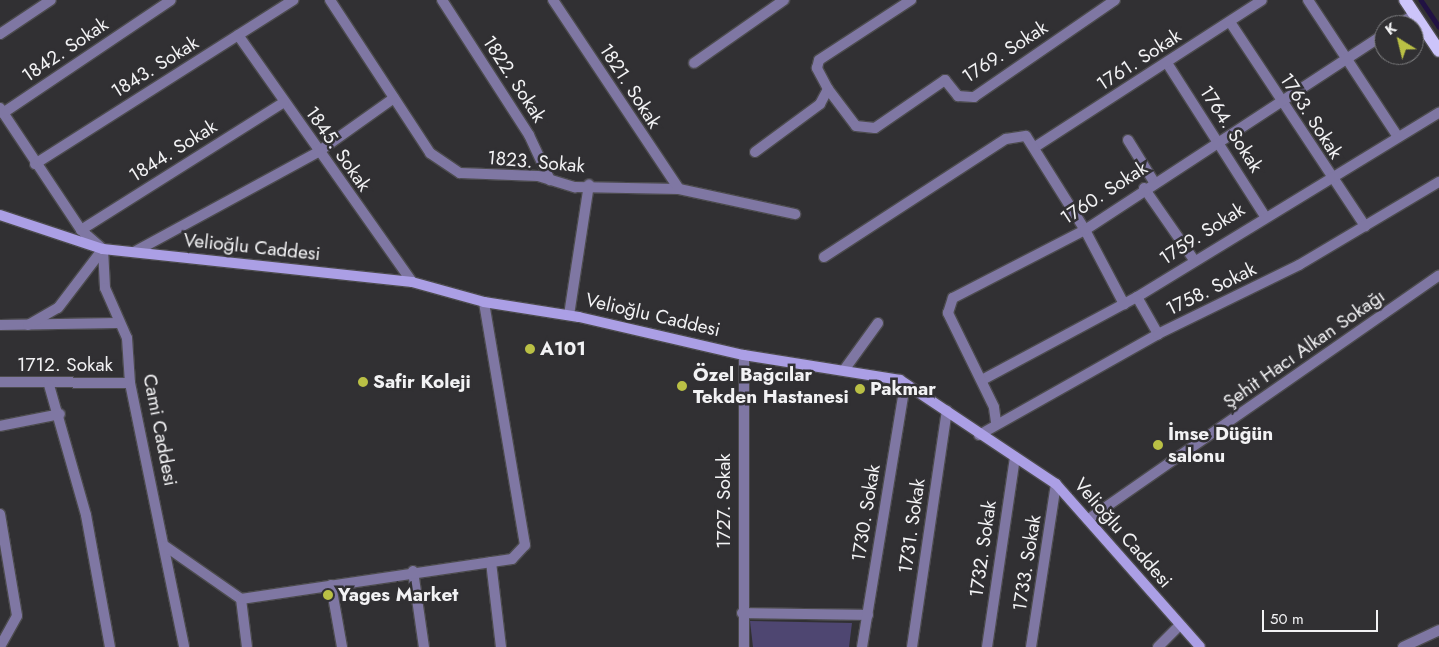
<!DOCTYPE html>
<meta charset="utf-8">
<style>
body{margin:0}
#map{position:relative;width:1439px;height:647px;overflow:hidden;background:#313033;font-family:Jost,sans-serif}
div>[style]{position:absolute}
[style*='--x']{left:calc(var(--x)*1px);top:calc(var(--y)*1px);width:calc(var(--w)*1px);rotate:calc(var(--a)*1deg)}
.green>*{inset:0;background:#4e4671}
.stream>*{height:4.5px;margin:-2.25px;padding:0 2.25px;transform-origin:2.25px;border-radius:2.25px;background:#211243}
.roads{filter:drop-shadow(1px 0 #4c4b4e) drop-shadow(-1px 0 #4c4b4e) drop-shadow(0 1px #4c4b4e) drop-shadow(0 -1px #4c4b4e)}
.street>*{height:10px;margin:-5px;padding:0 5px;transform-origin:5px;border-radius:5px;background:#7f77a3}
.secondary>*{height:10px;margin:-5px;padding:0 5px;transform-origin:5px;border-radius:5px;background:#ab9fe5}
.primary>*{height:12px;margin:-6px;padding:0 6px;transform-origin:6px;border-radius:6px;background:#ccc4fa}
.dots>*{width:14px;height:14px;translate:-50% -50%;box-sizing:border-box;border:2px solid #313033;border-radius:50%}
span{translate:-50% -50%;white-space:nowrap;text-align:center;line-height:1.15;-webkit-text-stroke:5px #313033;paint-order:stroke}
.street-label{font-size:19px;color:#f2f2f4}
.poi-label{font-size:19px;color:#f2f2f4;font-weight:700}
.left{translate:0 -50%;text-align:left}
.north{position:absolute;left:1374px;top:15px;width:50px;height:50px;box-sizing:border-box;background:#313033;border:1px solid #7e7e80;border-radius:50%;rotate:324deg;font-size:14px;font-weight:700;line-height:20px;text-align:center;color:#f2f2f4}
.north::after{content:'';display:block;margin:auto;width:18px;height:22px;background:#bac045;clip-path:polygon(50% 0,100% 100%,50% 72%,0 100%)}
.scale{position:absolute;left:1262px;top:610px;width:116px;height:22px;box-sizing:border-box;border:2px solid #f2f2f4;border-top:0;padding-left:6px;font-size:15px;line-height:18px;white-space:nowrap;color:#f2f2f4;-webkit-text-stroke:4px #313033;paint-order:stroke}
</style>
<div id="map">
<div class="green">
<div style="clip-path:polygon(750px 621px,852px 623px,849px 647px,753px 647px)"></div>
</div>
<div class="stream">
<div style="--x:1421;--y:0;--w:32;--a:56"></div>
</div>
<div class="roads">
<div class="street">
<div style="--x:330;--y:0;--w:183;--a:56.8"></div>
<div style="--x:430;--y:153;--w:36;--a:34"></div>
<div style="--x:460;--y:173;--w:78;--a:2.2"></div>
<div style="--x:538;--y:176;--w:39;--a:17"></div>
<div style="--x:575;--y:187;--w:104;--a:1.1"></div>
<div style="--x:679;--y:189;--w:119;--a:12.2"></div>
<div style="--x:442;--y:0;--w:161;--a:57.2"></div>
<div style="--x:529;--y:135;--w:50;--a:65"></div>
<div style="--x:553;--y:0;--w:227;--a:56.3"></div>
<div style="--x:1308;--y:0;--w:164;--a:56.7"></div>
<div style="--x:1230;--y:22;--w:245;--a:56.5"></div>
<div style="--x:1397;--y:25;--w:21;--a:-31"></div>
<div style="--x:0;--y:34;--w:61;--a:-33.7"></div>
<div style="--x:238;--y:35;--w:302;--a:54.8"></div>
<div style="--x:694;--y:63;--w:110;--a:-35"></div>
<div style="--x:1167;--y:63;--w:182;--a:57.4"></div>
<div style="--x:828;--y:89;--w:46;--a:52.9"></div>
<div style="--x:856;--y:126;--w:19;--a:6"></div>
<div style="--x:875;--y:128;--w:85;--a:-34.4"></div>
<div style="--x:945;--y:80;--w:21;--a:51"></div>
<div style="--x:958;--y:96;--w:16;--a:4"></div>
<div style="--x:974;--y:97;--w:171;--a:-34.5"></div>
<div style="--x:0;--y:108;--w:146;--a:56.4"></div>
<div style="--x:81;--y:230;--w:29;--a:41"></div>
<div style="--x:103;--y:249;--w:39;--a:87"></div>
<div style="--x:105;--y:288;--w:55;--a:66.3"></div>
<div style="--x:127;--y:338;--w:45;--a:86.2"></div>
<div style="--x:130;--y:383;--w:269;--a:78.4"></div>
<div style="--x:3;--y:113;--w:202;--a:-33.9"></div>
<div style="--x:1128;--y:140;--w:49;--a:58.2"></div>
<div style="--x:1035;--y:147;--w:270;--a:-32.9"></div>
<div style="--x:755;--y:152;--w:81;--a:-36.4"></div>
<div style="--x:820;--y:104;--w:17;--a:-62"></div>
<div style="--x:828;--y:89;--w:24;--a:-118"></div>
<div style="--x:817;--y:68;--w:8;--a:-76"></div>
<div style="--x:819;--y:60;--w:110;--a:-33.1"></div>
<div style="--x:35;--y:164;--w:306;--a:-32.4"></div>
<div style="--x:1144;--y:188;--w:88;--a:55.2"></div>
<div style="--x:81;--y:230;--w:240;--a:-32.2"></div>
<div style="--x:136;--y:251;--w:207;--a:-28.5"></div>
<div style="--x:318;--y:152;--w:93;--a:-35.4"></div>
<div style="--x:824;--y:257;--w:217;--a:-33"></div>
<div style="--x:1006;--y:139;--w:20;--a:-9"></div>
<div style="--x:1026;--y:136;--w:111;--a:57.9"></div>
<div style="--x:1085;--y:230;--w:84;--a:62.2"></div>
<div style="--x:1137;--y:297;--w:43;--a:60.4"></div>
<div style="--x:569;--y:315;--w:132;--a:-81.3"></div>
<div style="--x:0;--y:325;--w:117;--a:-1"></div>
<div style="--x:28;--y:325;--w:34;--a:-30"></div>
<div style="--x:58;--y:308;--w:74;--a:-52.7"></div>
<div style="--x:844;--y:370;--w:58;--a:-54.1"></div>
<div style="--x:982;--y:380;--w:176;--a:-28.2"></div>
<div style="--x:1137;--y:297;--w:354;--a:-31.4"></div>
<div style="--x:0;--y:382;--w:130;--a:0.4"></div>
<div style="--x:49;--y:385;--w:135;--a:74.1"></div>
<div style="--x:86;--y:515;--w:134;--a:79.7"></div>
<div style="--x:996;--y:422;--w:15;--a:-98"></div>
<div style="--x:994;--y:407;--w:105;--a:-116.1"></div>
<div style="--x:948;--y:313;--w:16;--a:-72"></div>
<div style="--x:953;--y:298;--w:148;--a:-27.3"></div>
<div style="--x:1085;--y:230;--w:358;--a:-33.2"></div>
<div style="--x:0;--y:426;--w:61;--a:-11.3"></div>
<div style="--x:979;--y:435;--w:206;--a:-29.4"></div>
<div style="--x:1158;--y:334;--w:157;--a:-26.1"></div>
<div style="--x:1299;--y:265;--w:163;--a:-30.7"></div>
<div style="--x:0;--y:514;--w:103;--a:80.5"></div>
<div style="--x:17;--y:616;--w:35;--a:119"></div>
<div style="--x:1090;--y:518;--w:425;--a:-34.8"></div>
<div style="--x:165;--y:546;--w:93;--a:34.9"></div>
<div style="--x:241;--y:599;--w:48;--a:82.9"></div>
<div style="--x:491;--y:562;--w:86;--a:83.3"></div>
<div style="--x:413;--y:571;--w:77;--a:81.8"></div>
<div style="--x:331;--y:585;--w:63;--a:79.9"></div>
<div style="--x:241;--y:599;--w:274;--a:-8.4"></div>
<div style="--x:512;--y:559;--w:19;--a:-47"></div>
<div style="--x:525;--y:545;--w:246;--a:-99.6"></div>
<div style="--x:742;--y:613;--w:126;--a:0.9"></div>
<div style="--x:744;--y:647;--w:292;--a:-90"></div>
<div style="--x:862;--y:647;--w:266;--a:-80.7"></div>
<div style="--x:912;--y:647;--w:239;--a:-81.6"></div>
<div style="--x:987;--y:647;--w:192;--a:-81.6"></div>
<div style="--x:1031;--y:647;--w:165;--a:-81.3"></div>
<div style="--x:1158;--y:647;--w:31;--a:-45"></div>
<div style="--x:1403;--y:647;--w:40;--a:-25"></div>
</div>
<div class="secondary">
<div style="--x:0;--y:215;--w:108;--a:18.3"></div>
<div style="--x:103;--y:249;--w:311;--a:6.1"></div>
<div style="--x:412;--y:282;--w:75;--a:15.5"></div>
<div style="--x:484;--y:302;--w:96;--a:9"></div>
<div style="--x:579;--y:317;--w:169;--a:13"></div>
<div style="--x:744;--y:355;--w:158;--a:9.1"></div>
<div style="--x:900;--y:380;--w:187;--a:33.7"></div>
<div style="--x:1056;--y:484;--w:217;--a:48.5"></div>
</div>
<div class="primary">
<div style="--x:1405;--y:0;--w:61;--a:56.3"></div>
</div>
</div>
<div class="dots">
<div style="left:530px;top:349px;background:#bac045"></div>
<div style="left:363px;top:382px;background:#bac045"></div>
<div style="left:682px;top:386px;background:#bac045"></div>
<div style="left:860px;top:389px;background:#bac045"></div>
<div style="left:1158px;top:445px;background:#bac045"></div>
<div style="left:328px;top:595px;background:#bac045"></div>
</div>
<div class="street-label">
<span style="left:65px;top:50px;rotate:-34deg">1842. Sokak</span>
<span style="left:1005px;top:52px;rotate:-33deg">1769. Sokak</span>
<span style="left:1139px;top:60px;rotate:-33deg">1761. Sokak</span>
<span style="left:155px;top:67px;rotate:-32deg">1843. Sokak</span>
<span style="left:514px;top:79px;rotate:57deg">1822. Sokak</span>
<span style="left:630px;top:86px;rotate:57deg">1821. Sokak</span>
<span style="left:1311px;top:116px;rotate:57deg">1763. Sokak</span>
<span style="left:1231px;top:129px;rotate:57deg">1764. Sokak</span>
<span style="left:338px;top:149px;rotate:55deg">1845. Sokak</span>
<span style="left:173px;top:151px;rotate:-32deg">1844. Sokak</span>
<span style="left:536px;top:162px;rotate:5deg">1823. Sokak</span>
<span style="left:1104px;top:193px;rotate:-33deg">1760. Sokak</span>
<span style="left:1202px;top:234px;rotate:-33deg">1759. Sokak</span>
<span style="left:252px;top:247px;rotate:6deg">Velioğlu Caddesi</span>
<span style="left:1211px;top:289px;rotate:-26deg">1758. Sokak</span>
<span style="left:653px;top:315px;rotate:13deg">Velioğlu Caddesi</span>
<span style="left:1304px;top:349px;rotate:-35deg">Şehit Hacı Alkan Sokağı</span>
<span style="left:65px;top:365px">1712. Sokak</span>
<span style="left:160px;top:430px;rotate:79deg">Cami Caddesi</span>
<span style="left:724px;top:501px;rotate:-90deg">1727. Sokak</span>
<span style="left:866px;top:513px;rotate:-81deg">1730. Sokak</span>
<span style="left:912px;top:526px;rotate:-82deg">1731. Sokak</span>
<span style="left:1123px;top:533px;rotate:49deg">Velioğlu Caddesi</span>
<span style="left:983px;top:549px;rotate:-82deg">1732. Sokak</span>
<span style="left:1027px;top:563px;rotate:-81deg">1733. Sokak</span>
</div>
<div class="poi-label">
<span class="left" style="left:540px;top:349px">A101</span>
<span class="left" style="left:693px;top:386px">Özel Bağcılar<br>Tekden Hastanesi</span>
<span class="left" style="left:373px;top:382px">Safir Koleji</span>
<span class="left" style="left:870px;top:389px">Pakmar</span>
<span class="left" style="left:1168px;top:445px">İmse Düğün<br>salonu</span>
<span class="left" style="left:338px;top:595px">Yages Market</span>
</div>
<div class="north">K</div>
<div class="scale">50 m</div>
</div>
